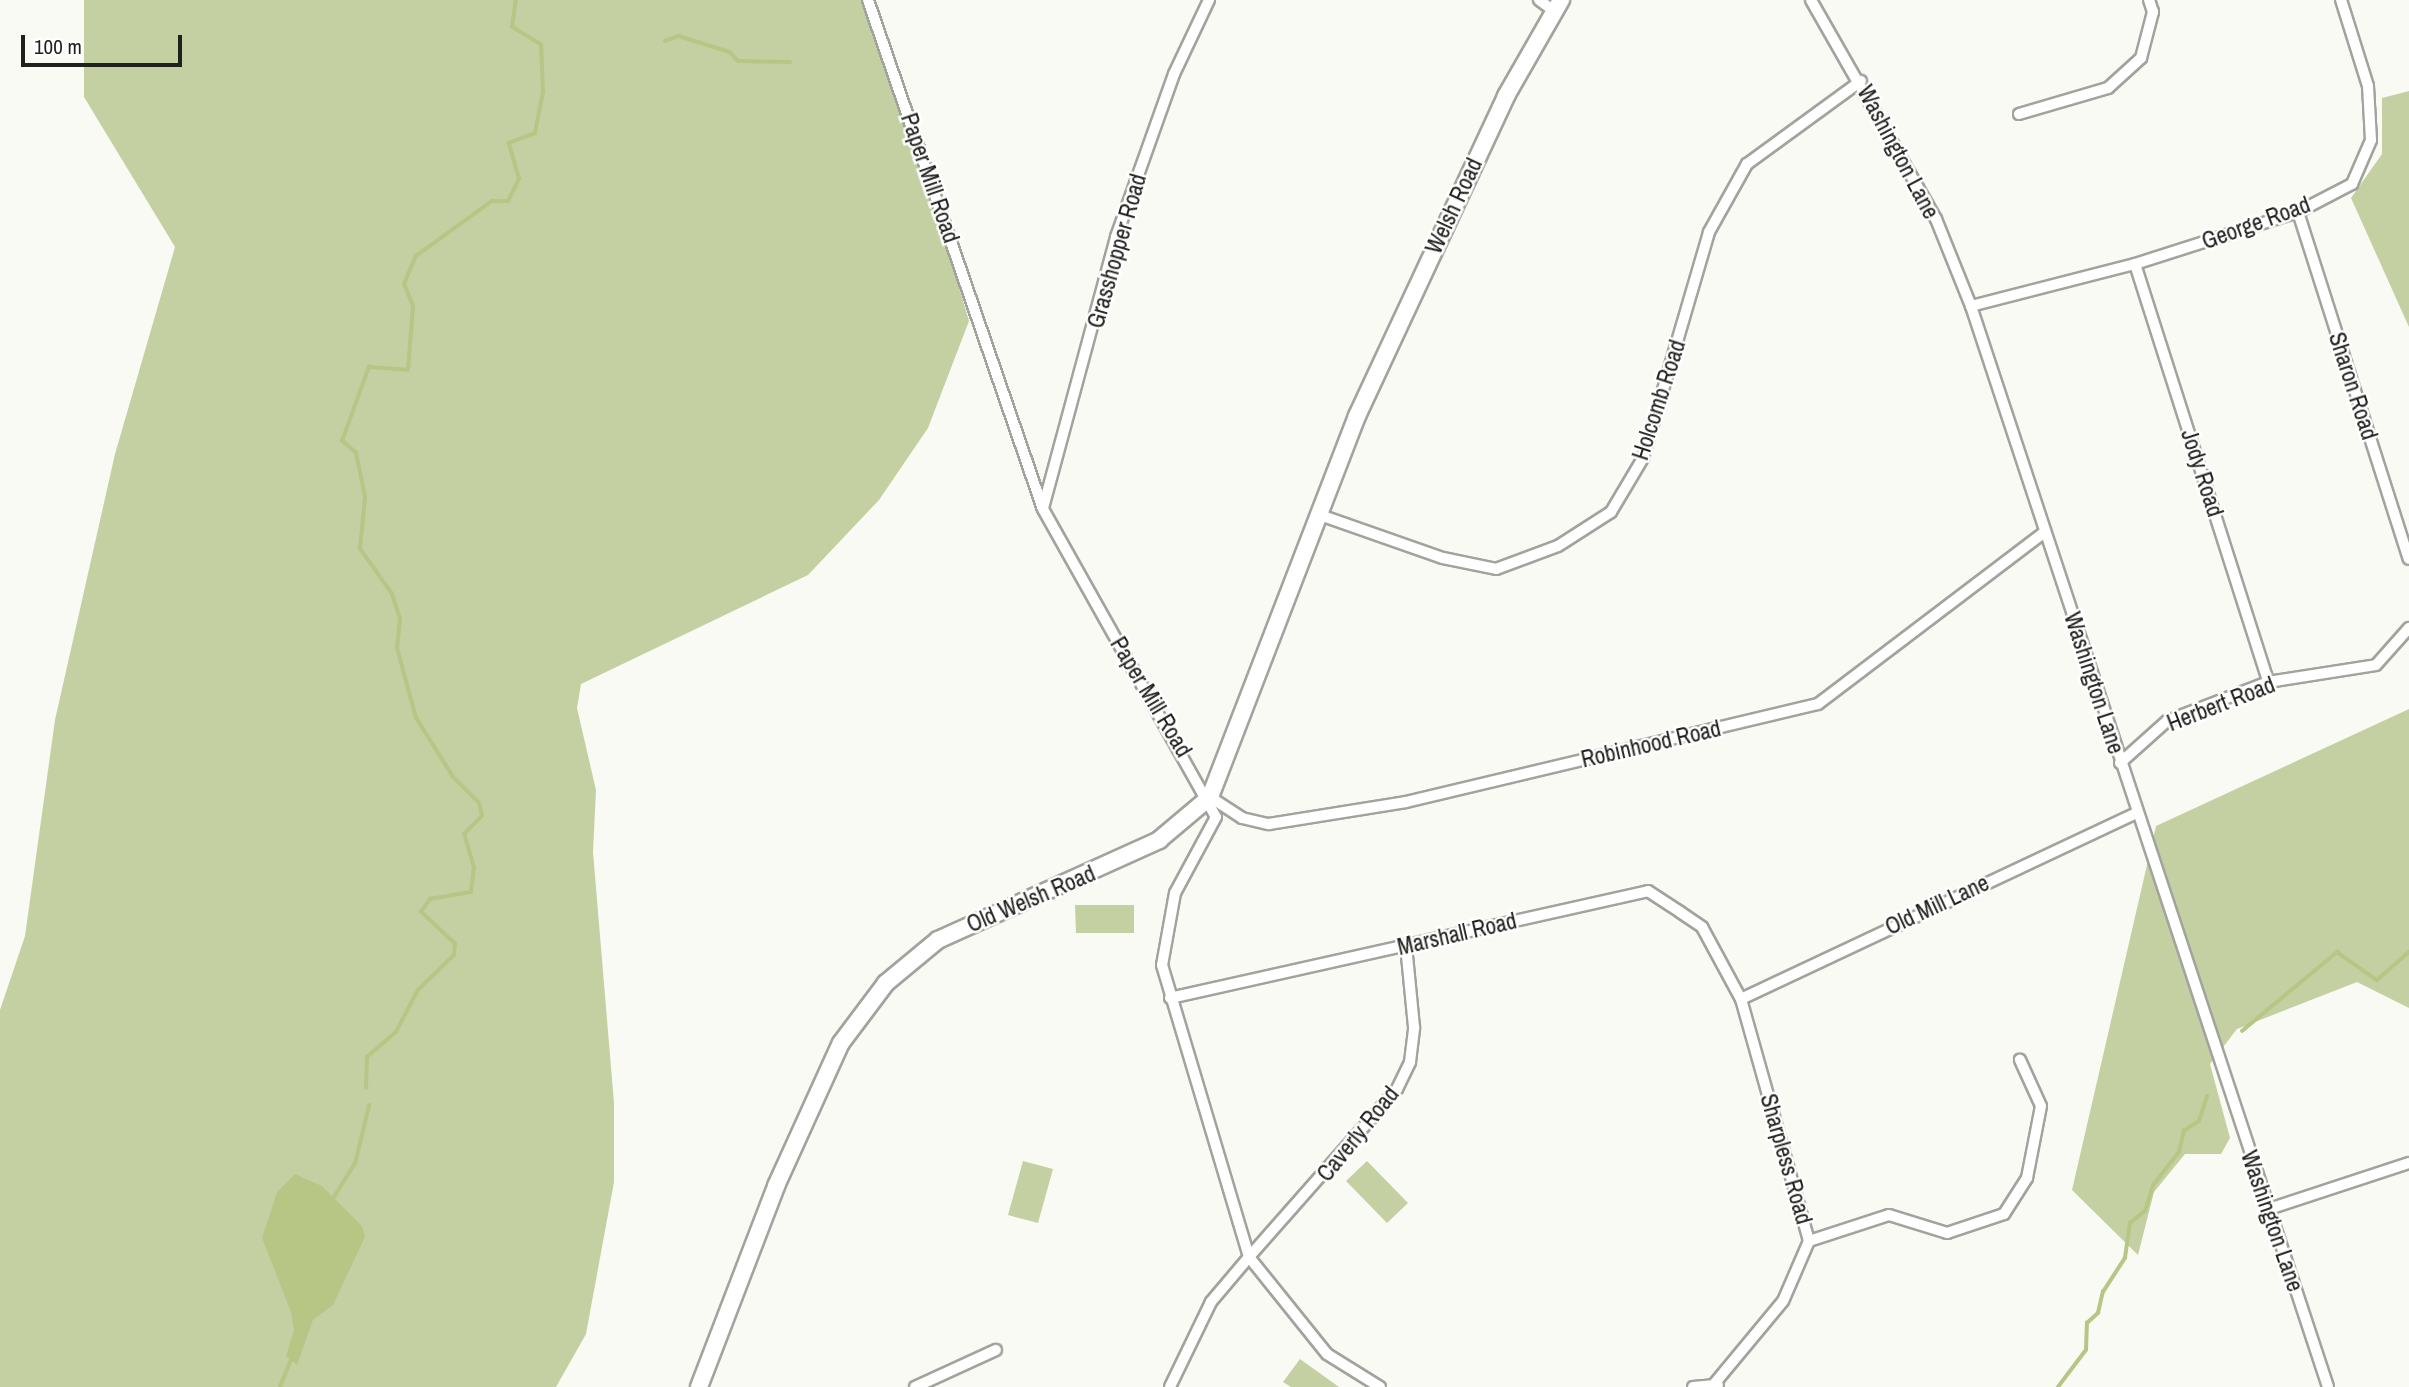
<!DOCTYPE html>
<style>
body{margin:0}
#map{position:relative;width:2409px;height:1387px;overflow:hidden;background:#f8faf3;font-family:"Archivo Narrow",sans-serif}
div>[style]{position:absolute}
[style*='--x']{left:calc(var(--x)*1px);top:calc(var(--y)*1px);width:calc(var(--w)*1px);rotate:calc(var(--a)*1deg)}
.green>*{inset:0;background:#c5d0a2}
.water>*{inset:0;background:#b7c685}
.stream>*{height:3.5px;margin:-1.75px;padding:0 1.75px;transform-origin:1.75px;border-radius:1.75px;background:#b7c685}
.roads{filter:drop-shadow(2px 0 #a2a39d) drop-shadow(-2px 0 #a2a39d) drop-shadow(0 2px #a2a39d) drop-shadow(0 -2px #a2a39d)}
.minor>*{height:10px;margin:-5px;padding:0 5px;transform-origin:5px;border-radius:5px;background:#fff}
.primary>*{height:16px;margin:-8px;padding:0 8px;transform-origin:8px;border-radius:8px;background:#fff}
span{translate:-50% -50%;white-space:nowrap;text-align:center;line-height:1.15;-webkit-text-stroke:5px #fff;paint-order:stroke}
.street-label{font-size:23px;color:#20211e}
.scale{position:absolute;left:21px;top:35px;width:161px;height:32px;box-sizing:border-box;border:4px solid #20211e;border-top:0;padding-left:9px;font-size:21px;line-height:24px;white-space:nowrap;color:#20211e;-webkit-text-stroke:5px #fff;paint-order:stroke}
</style>
<div id="map">
<div class="green">
<div style="clip-path:polygon(84px 0,864px 0,939px 219px,969px 321px,928px 428px,879px 500px,808px 575px,581px 684px,577px 708px,596px 790px,593px 852px,614px 1103px,614px 1182px,586px 1334px,556px 1387px,0 1387px,0 1010px,25px 936px,55px 720px,115px 454px,175px 247px,84px 97px)"></div>
<div style="clip-path:polygon(2409px 91px,2409px 327px,2351px 198px,2382px 154px,2382px 98px)"></div>
<div style="clip-path:polygon(2409px 709px,2409px 1008px,2357px 982px,2237px 1029px,2210px 1064px,2230px 1138px,2221px 1154px,2185px 1154px,2154px 1192px,2138px 1255px,2072px 1190px,2156px 826px)"></div>
<div style="clip-path:polygon(1075px 905px,1134px 905px,1134px 933px,1076px 933px)"></div>
<div style="clip-path:polygon(1023px 1161px,1053px 1169px,1038px 1223px,1008px 1215px)"></div>
<div style="clip-path:polygon(1367px 1161px,1408px 1203px,1387px 1223px,1346px 1181px)"></div>
<div style="clip-path:polygon(1300px 1359px,1339px 1387px,1291px 1387px,1283px 1382px)"></div>
</div>
<div class="water">
<div style="clip-path:polygon(295px 1174px,322px 1186px,362px 1226px,365px 1237px,333px 1305px,313px 1320px,297px 1365px,286px 1356px,294px 1330px,291px 1312px,262px 1238px,277px 1192px)"></div>
</div>
<div class="stream">
<div style="--x:665;--y:41;--w:15;--a:-20"></div>
<div style="--x:679;--y:36;--w:53;--a:17.4"></div>
<div style="--x:730;--y:52;--w:12;--a:48"></div>
<div style="--x:738;--y:61;--w:52;--a:1.1"></div>
<div style="--x:2242;--y:1031;--w:124;--a:-39.7"></div>
<div style="--x:2337;--y:952;--w:49;--a:35"></div>
<div style="--x:2377;--y:980;--w:43;--a:-41.2"></div>
<div style="--x:366;--y:1088;--w:31;--a:-88"></div>
<div style="--x:367;--y:1057;--w:38;--a:-41"></div>
<div style="--x:396;--y:1032;--w:47;--a:-62.4"></div>
<div style="--x:418;--y:990;--w:50;--a:-44.2"></div>
<div style="--x:454;--y:955;--w:11;--a:-85"></div>
<div style="--x:455;--y:944;--w:47;--a:-136.7"></div>
<div style="--x:421;--y:912;--w:16;--a:-55"></div>
<div style="--x:430;--y:899;--w:42;--a:-9.7"></div>
<div style="--x:471;--y:892;--w:24;--a:-83"></div>
<div style="--x:474;--y:868;--w:35;--a:-106"></div>
<div style="--x:464;--y:834;--w:25;--a:-45"></div>
<div style="--x:482;--y:816;--w:13;--a:-103"></div>
<div style="--x:479;--y:803;--w:37;--a:-135"></div>
<div style="--x:453;--y:777;--w:70;--a:-122.1"></div>
<div style="--x:416;--y:718;--w:73;--a:-105.2"></div>
<div style="--x:397;--y:648;--w:29;--a:-84"></div>
<div style="--x:400;--y:619;--w:26;--a:-108"></div>
<div style="--x:392;--y:594;--w:55;--a:-125.4"></div>
<div style="--x:360;--y:549;--w:52;--a:-84.5"></div>
<div style="--x:365;--y:497;--w:45;--a:-101.6"></div>
<div style="--x:356;--y:453;--w:18;--a:-139"></div>
<div style="--x:342;--y:441;--w:79;--a:-70"></div>
<div style="--x:369;--y:367;--w:39;--a:4"></div>
<div style="--x:408;--y:370;--w:64;--a:-85.5"></div>
<div style="--x:413;--y:306;--w:24;--a:-112"></div>
<div style="--x:404;--y:284;--w:30;--a:-67"></div>
<div style="--x:416;--y:256;--w:94;--a:-35.9"></div>
<div style="--x:492;--y:201;--w:16;--a:0"></div>
<div style="--x:508;--y:201;--w:25;--a:-63"></div>
<div style="--x:519;--y:179;--w:37;--a:-106"></div>
<div style="--x:509;--y:143;--w:28;--a:-21"></div>
<div style="--x:535;--y:133;--w:42;--a:-79"></div>
<div style="--x:543;--y:92;--w:47;--a:-92.4"></div>
<div style="--x:541;--y:45;--w:34;--a:-148"></div>
<div style="--x:512;--y:27;--w:27;--a:-82"></div>
<div style="--x:334;--y:1197;--w:39;--a:-58"></div>
<div style="--x:355;--y:1164;--w:60;--a:-76.4"></div>
<div style="--x:280;--y:1387;--w:29;--a:-68"></div>
<div style="--x:2058;--y:1387;--w:46;--a:-52.9"></div>
<div style="--x:2086;--y:1350;--w:27;--a:-88"></div>
<div style="--x:2087;--y:1323;--w:15;--a:-42"></div>
<div style="--x:2098;--y:1313;--w:22;--a:-77"></div>
<div style="--x:2103;--y:1292;--w:40;--a:-57.1"></div>
<div style="--x:2125;--y:1258;--w:35;--a:-82"></div>
<div style="--x:2130;--y:1223;--w:19;--a:-39"></div>
<div style="--x:2145;--y:1211;--w:28;--a:-72"></div>
<div style="--x:2154;--y:1184;--w:41;--a:-52"></div>
<div style="--x:2179;--y:1152;--w:22;--a:-77"></div>
<div style="--x:2184;--y:1131;--w:18;--a:-34"></div>
<div style="--x:2199;--y:1121;--w:26;--a:-72"></div>
</div>
<div class="roads">
<div class="minor">
<div style="--x:868;--y:0;--w:538;--a:71.03"></div>
<div style="--x:1043;--y:509;--w:353;--a:60.7"></div>
<div style="--x:1216;--y:817;--w:86;--a:118.3"></div>
<div style="--x:1175;--y:893;--w:73;--a:100.2"></div>
<div style="--x:1162;--y:965;--w:305;--a:73.4"></div>
<div style="--x:1249;--y:1257;--w:59;--a:130.2"></div>
<div style="--x:1211;--y:1302;--w:94;--a:115.8"></div>
<div style="--x:1539;--y:0;--w:19;--a:36"></div>
<div style="--x:1811;--y:0;--w:252;--a:60.3"></div>
<div style="--x:1936;--y:219;--w:94;--a:68.1"></div>
<div style="--x:1971;--y:306;--w:1138;--a:71.72"></div>
<div style="--x:2019;--y:114;--w:93;--a:-16.3"></div>
<div style="--x:2108;--y:88;--w:45;--a:-42.3"></div>
<div style="--x:2141;--y:58;--w:48;--a:-75.4"></div>
<div style="--x:2153;--y:12;--w:13;--a:-108"></div>
<div style="--x:2298;--y:212;--w:364;--a:72.3"></div>
<div style="--x:2135;--y:264;--w:439;--a:72.3"></div>
<div style="--x:1971;--y:306;--w:169;--a:-14.4"></div>
<div style="--x:2135;--y:264;--w:171;--a:-17.7"></div>
<div style="--x:2298;--y:212;--w:61;--a:-27.4"></div>
<div style="--x:2352;--y:184;--w:48;--a:-66.6"></div>
<div style="--x:2371;--y:140;--w:54;--a:-93.2"></div>
<div style="--x:2368;--y:86;--w:90;--a:-107.4"></div>
<div style="--x:1043;--y:508;--w:281;--a:-74.9"></div>
<div style="--x:1116;--y:237;--w:173;--a:-70.4"></div>
<div style="--x:1174;--y:74;--w:82;--a:-64.7"></div>
<div style="--x:1320;--y:515;--w:130;--a:19.3"></div>
<div style="--x:1443;--y:558;--w:54;--a:11.7"></div>
<div style="--x:1496;--y:569;--w:66;--a:-20.4"></div>
<div style="--x:1558;--y:546;--w:63;--a:-32.7"></div>
<div style="--x:1611;--y:512;--w:63;--a:-59.3"></div>
<div style="--x:1643;--y:458;--w:235;--a:-73.7"></div>
<div style="--x:1709;--y:232;--w:78;--a:-60.8"></div>
<div style="--x:1747;--y:164;--w:141;--a:-36.1"></div>
<div style="--x:2120;--y:763;--w:63;--a:-41.8"></div>
<div style="--x:2167;--y:721;--w:108;--a:-21.1"></div>
<div style="--x:2268;--y:682;--w:109;--a:-8.9"></div>
<div style="--x:2376;--y:665;--w:50;--a:-48.3"></div>
<div style="--x:1210;--y:797;--w:38;--a:33"></div>
<div style="--x:1242;--y:818;--w:28;--a:13"></div>
<div style="--x:1269;--y:824;--w:139;--a:-9.1"></div>
<div style="--x:1406;--y:802;--w:423;--a:-13.4"></div>
<div style="--x:1818;--y:704;--w:285;--a:-37.2"></div>
<div style="--x:1170;--y:998;--w:490;--a:-12.6"></div>
<div style="--x:1648;--y:891;--w:38;--a:33"></div>
<div style="--x:1680;--y:912;--w:27;--a:34"></div>
<div style="--x:1702;--y:927;--w:82;--a:61.6"></div>
<div style="--x:1741;--y:999;--w:251;--a:74.3"></div>
<div style="--x:1809;--y:1241;--w:65;--a:113.4"></div>
<div style="--x:1783;--y:1301;--w:107;--a:129.7"></div>
<div style="--x:1741;--y:999;--w:435;--a:-25.2"></div>
<div style="--x:2269;--y:1209;--w:147;--a:-18.2"></div>
<div style="--x:1809;--y:1241;--w:84;--a:-18"></div>
<div style="--x:1889;--y:1215;--w:61;--a:17.2"></div>
<div style="--x:1947;--y:1233;--w:60;--a:-18.4"></div>
<div style="--x:2004;--y:1214;--w:43;--a:-57.4"></div>
<div style="--x:2027;--y:1178;--w:73;--a:-79"></div>
<div style="--x:2041;--y:1106;--w:51;--a:-114.5"></div>
<div style="--x:915;--y:1387;--w:89;--a:-24.6"></div>
<div style="--x:1380;--y:1387;--w:62;--a:-148.1"></div>
<div style="--x:1327;--y:1354;--w:124;--a:-128.8"></div>
<div style="--x:1249;--y:1257;--w:224;--a:-48.6"></div>
<div style="--x:1397;--y:1089;--w:30;--a:-64"></div>
<div style="--x:1410;--y:1062;--w:35;--a:-83"></div>
<div style="--x:1414;--y:1027;--w:82;--a:-95.6"></div>
<div style="--x:1693;--y:1387;--w:25;--a:-5"></div>
</div>
<div class="primary">
<div style="--x:699;--y:1387;--w:215;--a:-69"></div>
<div style="--x:776;--y:1186;--w:157;--a:-65.6"></div>
<div style="--x:841;--y:1043;--w:75;--a:-53.1"></div>
<div style="--x:886;--y:983;--w:67;--a:-39.6"></div>
<div style="--x:938;--y:940;--w:243;--a:-24.3"></div>
<div style="--x:1159;--y:840;--w:67;--a:-40.1"></div>
<div style="--x:1210;--y:797;--w:408;--a:-68.9"></div>
<div style="--x:1357;--y:416;--w:353;--a:-65"></div>
<div style="--x:1506;--y:96;--w:111;--a:-60.2"></div>
</div>
</div>
<div class="street-label">
<span style="left:1898px;top:152px;rotate:62deg">Washington Lane</span>
<span style="left:930px;top:178px;rotate:71deg">Paper Mill Road</span>
<span style="left:1454px;top:206px;rotate:-65deg">Welsh Road</span>
<span style="left:2256px;top:223px;rotate:-20deg">George Road</span>
<span style="left:1117px;top:251px;rotate:-74deg">Grasshopper Road</span>
<span style="left:2353px;top:386px;rotate:72deg">Sharon Road</span>
<span style="left:1659px;top:400px;rotate:-72deg">Holcomb Road</span>
<span style="left:2202px;top:473px;rotate:72deg">Jody Road</span>
<span style="left:2094px;top:683px;rotate:72deg">Washington Lane</span>
<span style="left:1151px;top:697px;rotate:59deg">Paper Mill Road</span>
<span style="left:2221px;top:704px;rotate:-21deg">Herbert Road</span>
<span style="left:1651px;top:744px;rotate:-13deg">Robinhood Road</span>
<span style="left:1031px;top:899px;rotate:-23deg">Old Welsh Road</span>
<span style="left:1937px;top:905px;rotate:-25deg">Old Mill Lane</span>
<span style="left:1457px;top:934px;rotate:-13deg">Marshall Road</span>
<span style="left:1358px;top:1134px;rotate:-51deg">Caverly Road</span>
<span style="left:1786px;top:1159px;rotate:74deg">Sharpless Road</span>
<span style="left:2272px;top:1221px;rotate:71deg">Washington Lane</span>
</div>
<div class="scale">100 m</div>
</div>
